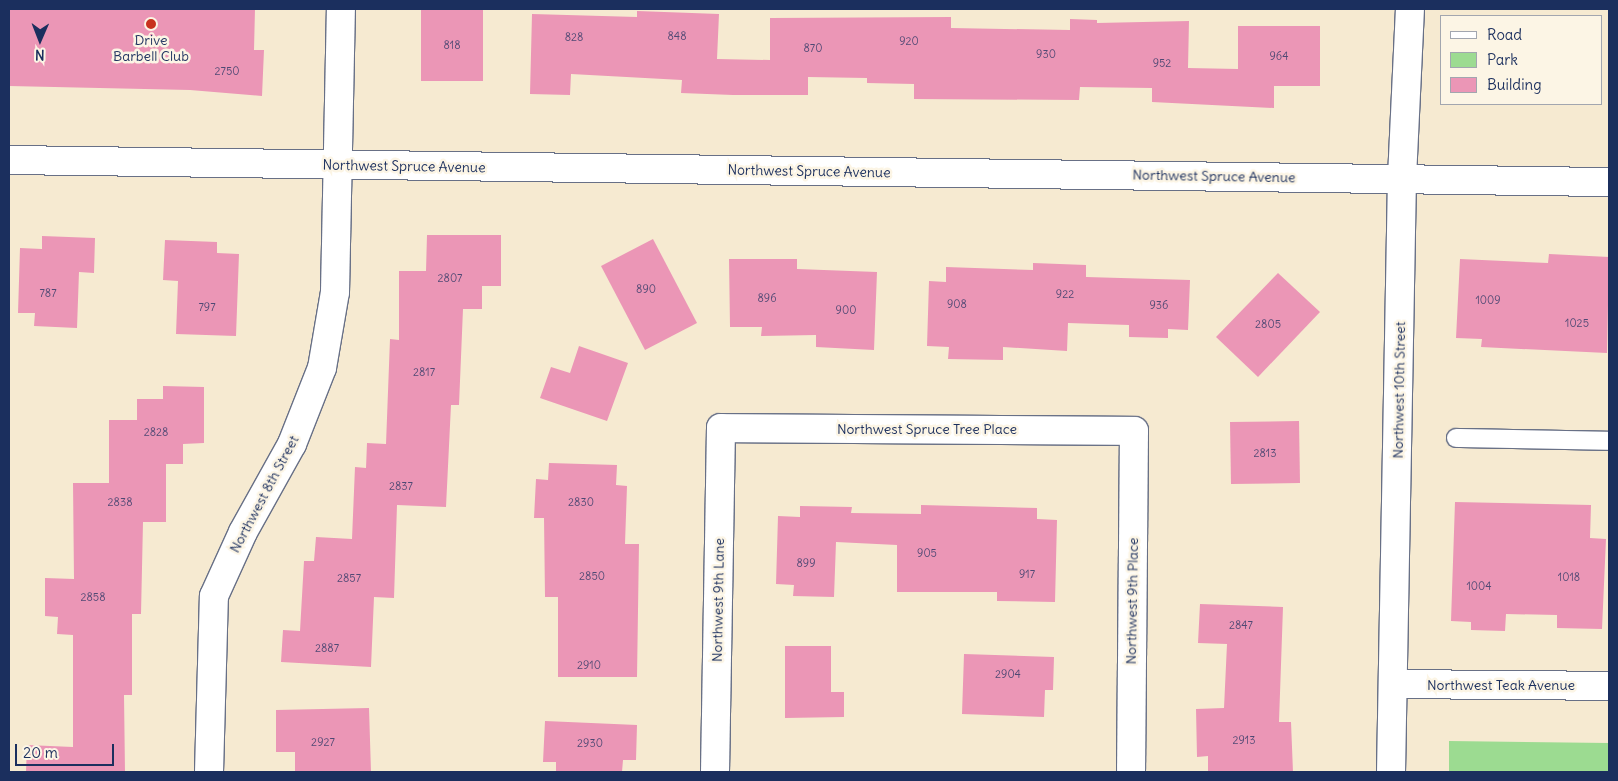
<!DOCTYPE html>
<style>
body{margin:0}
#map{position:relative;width:1618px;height:781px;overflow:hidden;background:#f6ead1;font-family:Delius,sans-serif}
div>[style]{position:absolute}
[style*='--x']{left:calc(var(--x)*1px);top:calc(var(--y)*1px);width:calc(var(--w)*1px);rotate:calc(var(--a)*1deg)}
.green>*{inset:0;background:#9cdb91}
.building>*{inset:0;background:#eb96b6}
.roads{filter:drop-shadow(1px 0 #687086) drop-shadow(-1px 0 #687086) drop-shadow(0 1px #687086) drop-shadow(0 -1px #687086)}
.lane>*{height:18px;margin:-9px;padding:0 9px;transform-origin:9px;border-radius:9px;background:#fff}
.street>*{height:28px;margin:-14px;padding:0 14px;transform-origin:14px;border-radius:14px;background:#fff}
.secondary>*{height:28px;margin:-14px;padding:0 14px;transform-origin:14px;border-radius:14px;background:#fff}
.dots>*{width:14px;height:14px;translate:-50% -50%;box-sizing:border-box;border:2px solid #fcf5e5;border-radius:50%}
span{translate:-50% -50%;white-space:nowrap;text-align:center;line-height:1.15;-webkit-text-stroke:5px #fcf5e5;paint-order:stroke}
.number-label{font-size:11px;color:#4f4974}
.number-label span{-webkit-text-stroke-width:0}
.poi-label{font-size:14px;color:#1b2f5e}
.street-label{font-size:14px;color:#1b2f5e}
.frame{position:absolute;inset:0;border:10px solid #1b2f5e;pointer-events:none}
.legend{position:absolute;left:1440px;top:15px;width:162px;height:90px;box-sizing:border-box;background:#fcf5e5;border:1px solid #a2a6af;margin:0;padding:6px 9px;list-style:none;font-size:15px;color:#1b2f5e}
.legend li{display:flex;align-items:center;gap:10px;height:25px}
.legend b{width:25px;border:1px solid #a2a6af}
.north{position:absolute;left:15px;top:15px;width:50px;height:50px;-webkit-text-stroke:4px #fcf5e5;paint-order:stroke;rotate:181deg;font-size:14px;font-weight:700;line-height:20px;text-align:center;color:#1b2f5e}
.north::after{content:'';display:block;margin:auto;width:18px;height:22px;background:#1b2f5e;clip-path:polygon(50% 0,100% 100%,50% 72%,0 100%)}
.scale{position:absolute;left:15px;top:744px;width:99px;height:22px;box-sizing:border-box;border:2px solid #1b2f5e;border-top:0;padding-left:6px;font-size:15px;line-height:18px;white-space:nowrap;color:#1b2f5e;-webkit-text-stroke:4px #fcf5e5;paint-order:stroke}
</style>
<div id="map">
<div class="green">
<div style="clip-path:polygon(1449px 741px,1609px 743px,1609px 772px,1449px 772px)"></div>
</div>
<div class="building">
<div style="clip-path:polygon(9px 9px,255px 9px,254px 50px,264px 50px,262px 96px,190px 90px,9px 86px)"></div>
<div style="clip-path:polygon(421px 9px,483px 9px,483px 81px,421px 81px)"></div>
<div style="clip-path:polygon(637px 11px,719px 14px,717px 59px,770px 60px,770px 18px,951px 17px,951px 28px,1070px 30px,1070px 19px,1097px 20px,1097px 23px,1189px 21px,1188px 68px,1238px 69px,1238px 26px,1320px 26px,1320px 86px,1274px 86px,1274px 108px,1152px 102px,1152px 88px,1080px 87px,1079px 100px,914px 99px,914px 84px,867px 83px,867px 78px,808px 77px,808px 95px,733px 95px,681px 93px,682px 80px,571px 74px,570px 95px,530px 94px,532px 14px,637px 17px)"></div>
<div style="clip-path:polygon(427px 235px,501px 235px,501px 286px,482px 286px,482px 309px,463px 309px,459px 405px,451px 405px,446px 507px,397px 505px,394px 598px,374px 597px,371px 667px,281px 662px,283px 630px,300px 631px,304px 561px,314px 561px,316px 537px,352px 539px,355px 467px,366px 468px,367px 443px,386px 444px,390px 339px,399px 340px,399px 271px,426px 271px)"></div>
<div style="clip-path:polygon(42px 236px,95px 238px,94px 273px,79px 272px,77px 328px,34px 326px,35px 313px,18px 313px,20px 248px,42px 249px)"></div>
<div style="clip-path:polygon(653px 239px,697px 323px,645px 350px,601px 266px)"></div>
<div style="clip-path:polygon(165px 240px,217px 242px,217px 253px,239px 254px,236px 336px,176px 334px,178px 281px,163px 280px)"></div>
<div style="clip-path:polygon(1549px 254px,1609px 257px,1607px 353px,1481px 347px,1482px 339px,1456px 338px,1460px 259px,1548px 263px)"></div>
<div style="clip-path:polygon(729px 259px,797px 259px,797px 269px,877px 272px,874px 350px,816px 347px,816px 335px,761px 336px,762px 327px,730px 327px)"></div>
<div style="clip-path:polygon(1033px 263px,1086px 265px,1086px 277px,1190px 280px,1188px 330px,1168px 329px,1168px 338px,1129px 337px,1129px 325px,1068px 323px,1067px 351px,1003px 347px,1003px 360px,948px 359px,949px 347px,927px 346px,929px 281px,946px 282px,946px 267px,1033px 270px)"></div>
<div style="clip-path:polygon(1278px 273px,1320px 312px,1258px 377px,1216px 337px)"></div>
<div style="clip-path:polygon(579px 346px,628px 363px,607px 421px,540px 398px,551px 367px,570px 373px)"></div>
<div style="clip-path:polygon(163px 386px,204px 387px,204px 443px,183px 444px,183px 464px,166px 464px,166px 522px,143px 522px,141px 614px,132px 614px,132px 695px,124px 695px,125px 772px,26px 772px,27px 745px,73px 747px,73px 635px,57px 634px,58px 617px,45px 616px,45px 578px,74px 579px,73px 483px,109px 483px,109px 420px,137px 420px,137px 399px,163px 399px)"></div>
<div style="clip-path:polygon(1299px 421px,1300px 483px,1231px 484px,1230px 422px)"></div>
<div style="clip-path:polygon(549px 463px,617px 465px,616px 485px,627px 486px,625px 544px,639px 544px,637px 677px,558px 677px,558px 597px,545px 597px,544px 518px,534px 518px,536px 479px,548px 480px)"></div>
<div style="clip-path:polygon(1455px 502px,1591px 505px,1590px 538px,1606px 539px,1602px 629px,1557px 628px,1557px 615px,1506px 614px,1505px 631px,1471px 630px,1471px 622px,1451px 621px)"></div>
<div style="clip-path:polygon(921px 505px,1037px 508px,1037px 519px,1057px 520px,1055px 602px,997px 601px,997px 592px,897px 592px,897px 545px,836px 542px,834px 597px,793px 596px,794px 585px,776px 584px,778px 516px,800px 517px,800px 506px,852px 507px,851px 513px,921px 514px)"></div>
<div style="clip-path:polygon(1200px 604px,1283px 607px,1279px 722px,1291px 722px,1293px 772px,1208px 772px,1208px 756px,1197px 757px,1196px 709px,1224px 708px,1227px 644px,1198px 643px)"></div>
<div style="clip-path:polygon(785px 646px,831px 646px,831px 692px,844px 692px,844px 717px,785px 718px)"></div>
<div style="clip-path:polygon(964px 654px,1054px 657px,1053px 690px,1045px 690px,1044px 717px,962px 714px)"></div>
<div style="clip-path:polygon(369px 708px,371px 772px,295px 772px,295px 752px,276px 752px,276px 710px)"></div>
<div style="clip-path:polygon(545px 721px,637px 725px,636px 760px,623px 760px,622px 772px,556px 772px,556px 762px,543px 762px)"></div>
</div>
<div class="roads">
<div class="lane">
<div style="--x:1456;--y:438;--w:153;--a:1.1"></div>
</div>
<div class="street">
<div style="--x:9;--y:160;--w:1600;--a:0.79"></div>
<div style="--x:1393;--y:684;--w:216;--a:0.5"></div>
<div style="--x:209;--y:772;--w:176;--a:-88.4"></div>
<div style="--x:214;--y:596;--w:70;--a:-65.6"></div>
<div style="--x:243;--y:532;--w:101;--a:-60.9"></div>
<div style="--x:292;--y:444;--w:82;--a:-68.5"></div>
<div style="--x:322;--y:368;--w:77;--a:-80.3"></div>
<div style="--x:335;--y:292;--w:283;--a:-88.8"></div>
<div style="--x:715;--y:772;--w:344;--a:-89"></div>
<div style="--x:721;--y:428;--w:413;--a:0.4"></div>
<div style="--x:1134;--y:431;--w:341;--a:90.5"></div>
</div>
<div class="secondary">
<div style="--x:1391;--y:772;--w:594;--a:-88.94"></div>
<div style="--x:1402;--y:178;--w:169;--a:-87.3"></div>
</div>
</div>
<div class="dots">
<div style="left:151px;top:24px;background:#c8321e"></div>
</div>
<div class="number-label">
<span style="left:677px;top:36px">848</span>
<span style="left:574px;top:37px">828</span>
<span style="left:909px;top:41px">920</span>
<span style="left:452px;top:45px">818</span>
<span style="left:813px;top:48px">870</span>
<span style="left:1046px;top:54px">930</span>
<span style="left:1279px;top:56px">964</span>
<span style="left:1162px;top:63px">952</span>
<span style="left:227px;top:71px">2750</span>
<span style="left:450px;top:278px">2807</span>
<span style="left:646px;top:289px">890</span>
<span style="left:48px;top:293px">787</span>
<span style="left:1065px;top:294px">922</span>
<span style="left:767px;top:298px">896</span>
<span style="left:1488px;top:300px">1009</span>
<span style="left:957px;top:304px">908</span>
<span style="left:1159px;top:305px">936</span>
<span style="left:207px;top:307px">797</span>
<span style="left:846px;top:310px">900</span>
<span style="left:1577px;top:323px">1025</span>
<span style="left:1268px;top:324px">2805</span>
<span style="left:424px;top:372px">2817</span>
<span style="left:156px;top:432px">2828</span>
<span style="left:1265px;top:453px">2813</span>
<span style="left:401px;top:486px">2837</span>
<span style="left:120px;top:502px">2838</span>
<span style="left:581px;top:502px">2830</span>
<span style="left:927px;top:553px">905</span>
<span style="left:806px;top:563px">899</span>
<span style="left:1027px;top:574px">917</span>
<span style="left:592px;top:576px">2850</span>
<span style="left:1569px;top:577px">1018</span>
<span style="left:349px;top:578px">2857</span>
<span style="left:1479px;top:586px">1004</span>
<span style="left:93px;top:597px">2858</span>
<span style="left:1241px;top:625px">2847</span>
<span style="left:327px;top:648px">2887</span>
<span style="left:589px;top:665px">2910</span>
<span style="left:1008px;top:674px">2904</span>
<span style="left:1244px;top:740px">2913</span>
<span style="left:323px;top:742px">2927</span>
<span style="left:590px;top:743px">2930</span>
</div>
<div class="poi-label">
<span style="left:151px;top:48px">Drive<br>Barbell Club</span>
</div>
<div class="street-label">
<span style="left:404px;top:166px;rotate:1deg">Northwest Spruce Avenue</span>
<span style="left:809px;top:171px;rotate:1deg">Northwest Spruce Avenue</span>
<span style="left:1214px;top:176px;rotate:1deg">Northwest Spruce Avenue</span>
<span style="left:1399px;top:390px;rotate:-89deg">Northwest 10th Street</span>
<span style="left:927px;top:429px">Northwest Spruce Tree Place</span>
<span style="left:264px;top:494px;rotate:-62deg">Northwest 8th Street</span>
<span style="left:718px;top:600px;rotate:-89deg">Northwest 9th Lane</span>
<span style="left:1132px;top:601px;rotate:-89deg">Northwest 9th Place</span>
<span style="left:1501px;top:685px">Northwest Teak Avenue</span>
</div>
<div class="frame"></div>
<ul class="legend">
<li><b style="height:6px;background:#fff"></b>Road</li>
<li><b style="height:14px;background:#9cdb91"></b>Park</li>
<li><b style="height:14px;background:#eb96b6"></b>Building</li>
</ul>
<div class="north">N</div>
<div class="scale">20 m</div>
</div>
